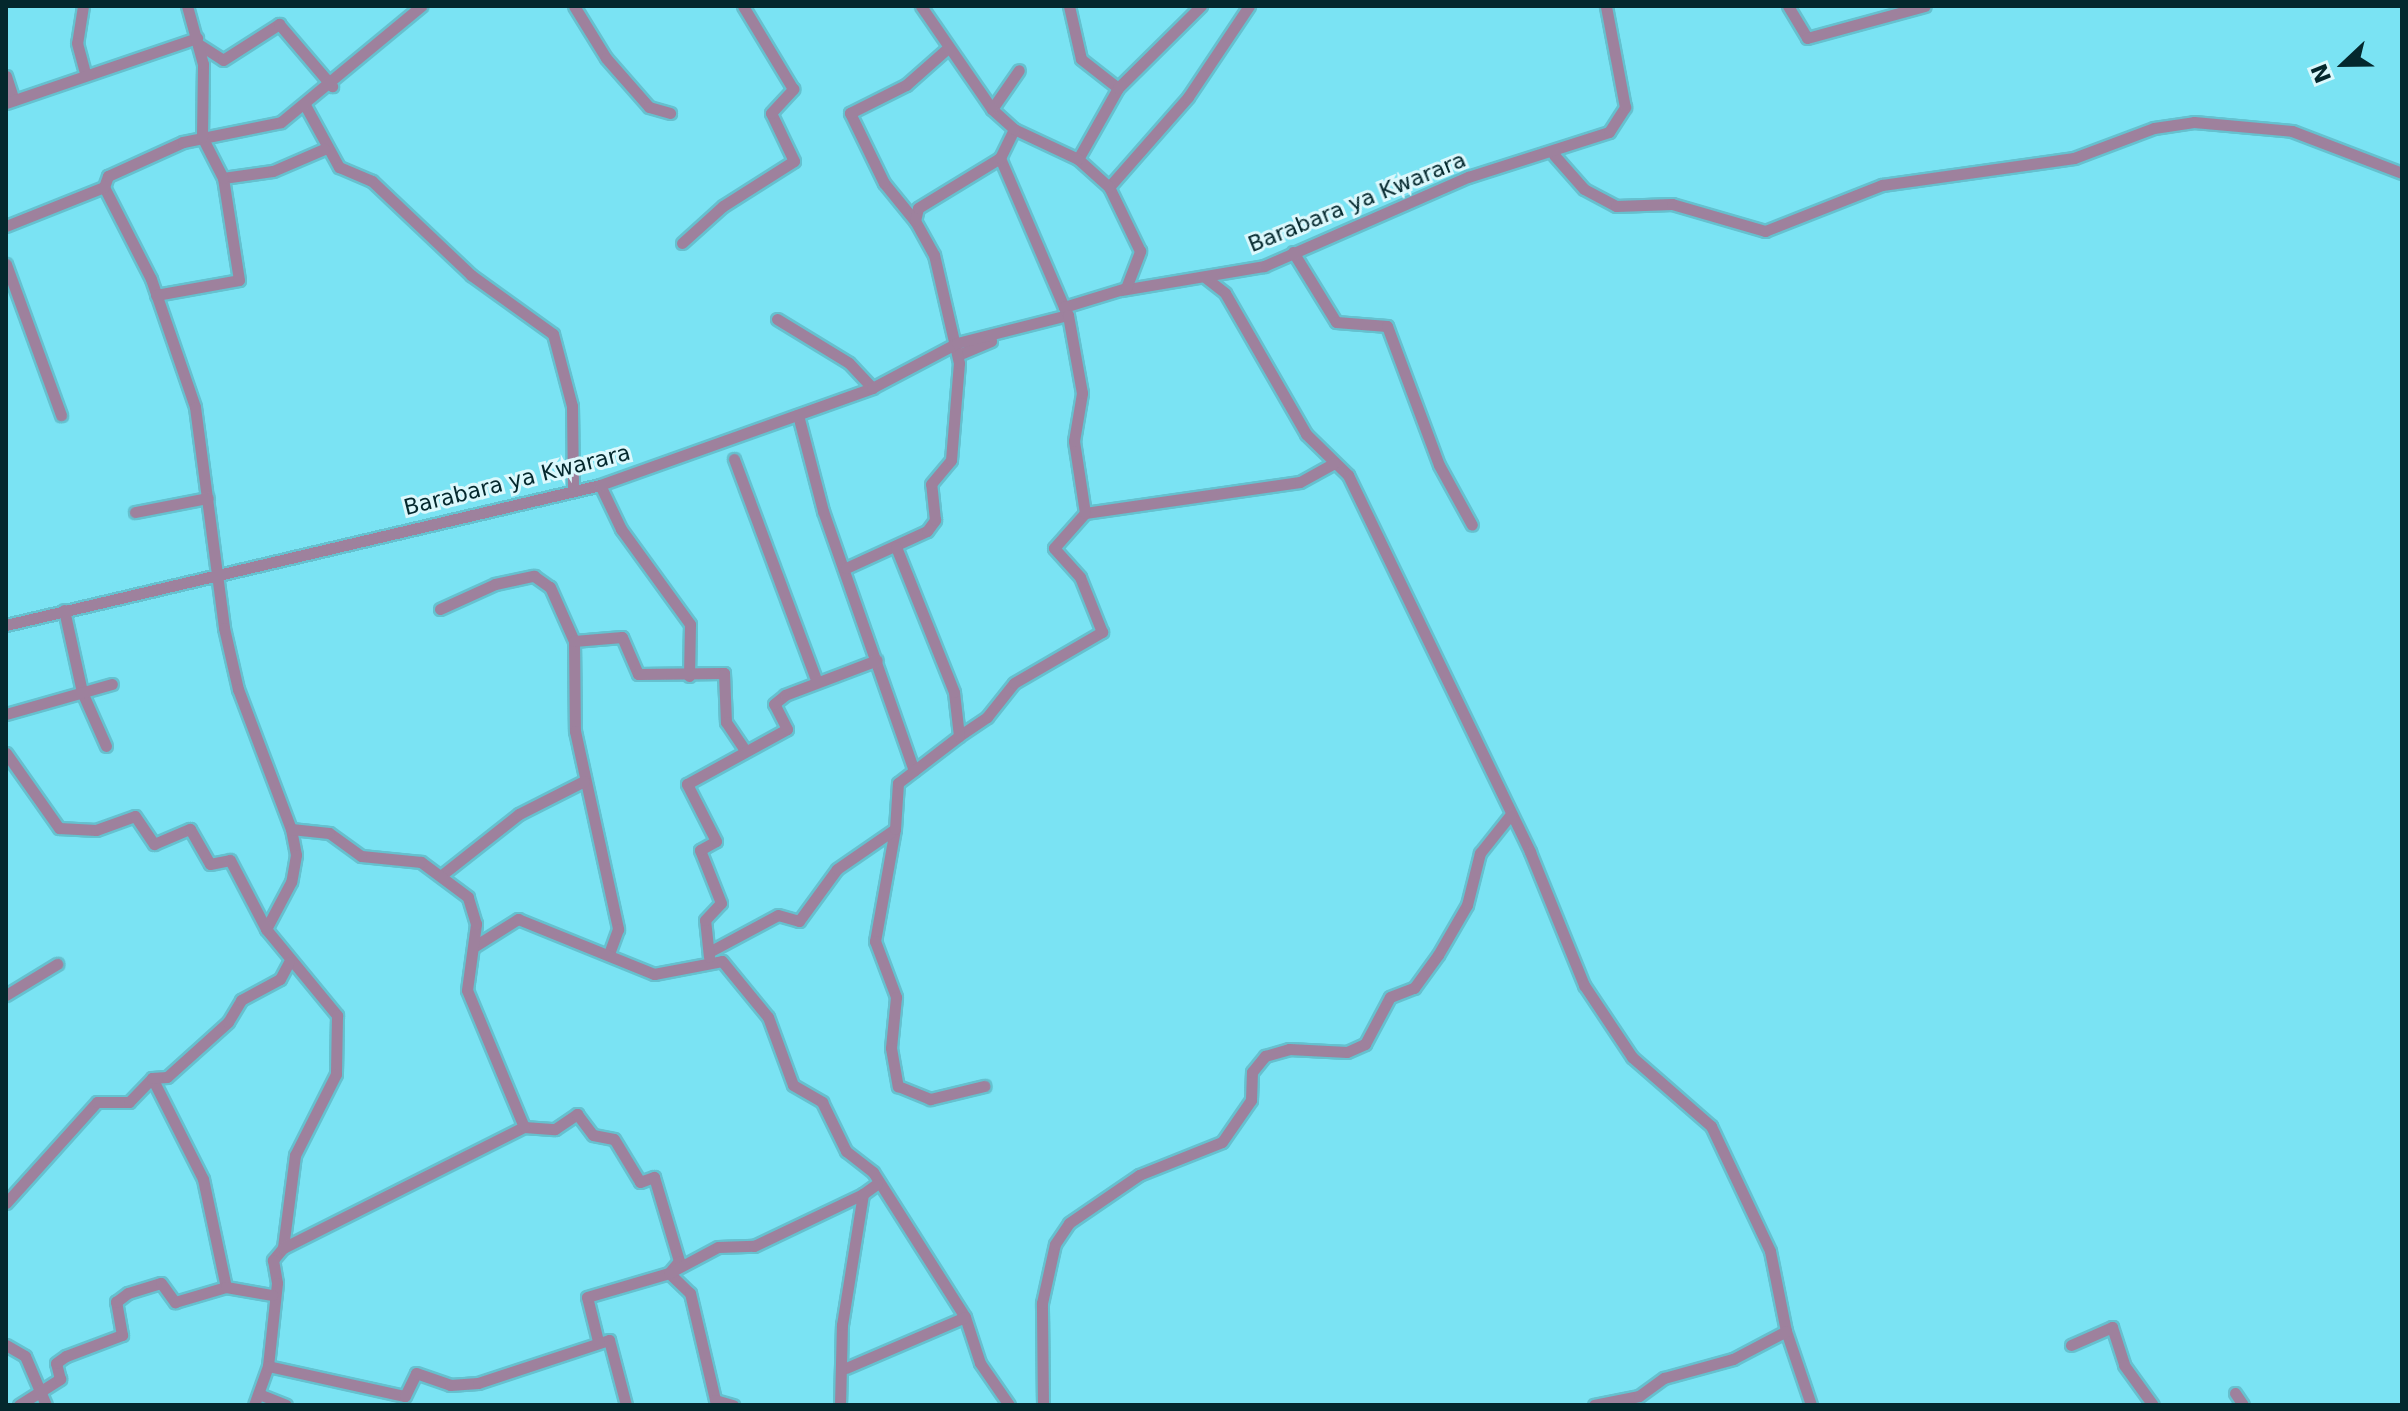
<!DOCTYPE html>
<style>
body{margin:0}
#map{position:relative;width:2408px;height:1411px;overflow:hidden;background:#7ae3f3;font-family:"DejaVu Sans",sans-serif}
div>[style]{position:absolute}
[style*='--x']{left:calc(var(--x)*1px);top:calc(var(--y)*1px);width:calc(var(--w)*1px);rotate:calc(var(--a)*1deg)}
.roads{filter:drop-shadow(2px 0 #65c1cf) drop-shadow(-2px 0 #65c1cf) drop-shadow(0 2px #65c1cf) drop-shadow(0 -2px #65c1cf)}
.street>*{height:11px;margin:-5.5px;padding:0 5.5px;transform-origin:5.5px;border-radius:5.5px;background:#9e819d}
span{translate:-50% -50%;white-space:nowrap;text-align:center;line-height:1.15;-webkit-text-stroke:6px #dbf8fc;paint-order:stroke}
.street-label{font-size:22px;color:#04282d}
.frame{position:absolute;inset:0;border:8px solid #04282d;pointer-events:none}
.north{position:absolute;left:2304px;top:24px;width:80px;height:80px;-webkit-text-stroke:6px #dbf8fc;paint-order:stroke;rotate:248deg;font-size:22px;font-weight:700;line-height:32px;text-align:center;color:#04282d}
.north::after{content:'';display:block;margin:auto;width:28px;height:36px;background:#04282d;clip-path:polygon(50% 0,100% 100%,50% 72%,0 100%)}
</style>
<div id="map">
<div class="roads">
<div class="street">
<div style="--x:83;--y:6;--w:37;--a:99"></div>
<div style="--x:77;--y:43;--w:31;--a:75"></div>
<div style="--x:574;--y:6;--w:61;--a:58.4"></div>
<div style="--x:606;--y:58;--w:65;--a:48.7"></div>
<div style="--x:649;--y:107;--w:22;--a:16"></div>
<div style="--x:1069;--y:6;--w:54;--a:77.2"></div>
<div style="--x:1081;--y:59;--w:47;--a:38.1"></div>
<div style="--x:1788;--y:6;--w:37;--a:59"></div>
<div style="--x:1807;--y:38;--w:122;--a:-15.2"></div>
<div style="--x:200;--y:45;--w:27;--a:33"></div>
<div style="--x:223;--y:60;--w:67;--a:-32.7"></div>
<div style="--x:279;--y:24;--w:82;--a:49.5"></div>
<div style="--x:6;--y:76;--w:25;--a:72"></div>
<div style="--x:6;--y:103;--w:202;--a:-18.8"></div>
<div style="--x:305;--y:105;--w:71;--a:61.3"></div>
<div style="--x:339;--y:167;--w:36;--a:23"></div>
<div style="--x:372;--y:181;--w:137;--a:43.5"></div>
<div style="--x:471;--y:275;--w:101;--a:35.7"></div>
<div style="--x:553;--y:334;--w:74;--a:75.2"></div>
<div style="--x:572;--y:406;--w:82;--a:89.3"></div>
<div style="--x:992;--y:109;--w:47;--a:-55.3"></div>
<div style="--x:1554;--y:155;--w:45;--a:48.6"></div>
<div style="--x:1584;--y:189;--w:36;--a:28"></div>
<div style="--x:1616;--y:206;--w:56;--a:-2"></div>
<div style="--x:1672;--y:204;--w:97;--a:16.2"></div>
<div style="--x:1765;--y:231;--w:126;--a:-21.5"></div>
<div style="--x:1882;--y:185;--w:194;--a:-8"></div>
<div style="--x:2074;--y:158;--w:85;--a:-20.6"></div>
<div style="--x:2154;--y:128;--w:40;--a:-8.5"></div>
<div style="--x:2194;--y:122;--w:98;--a:5.2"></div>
<div style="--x:2292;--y:131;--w:118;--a:20.9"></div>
<div style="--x:1000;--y:158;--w:162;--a:66.8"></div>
<div style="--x:1078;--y:159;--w:81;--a:-60.6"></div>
<div style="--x:1118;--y:88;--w:117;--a:-44.7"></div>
<div style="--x:223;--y:178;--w:50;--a:-8"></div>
<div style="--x:273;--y:171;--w:56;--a:-23.3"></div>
<div style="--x:104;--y:187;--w:103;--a:62.9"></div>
<div style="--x:151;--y:279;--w:135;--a:71"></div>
<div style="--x:195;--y:407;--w:223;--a:82.5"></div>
<div style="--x:224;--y:628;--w:63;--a:77.1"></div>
<div style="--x:238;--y:689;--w:150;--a:69.3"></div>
<div style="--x:291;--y:829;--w:26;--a:79"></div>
<div style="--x:296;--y:855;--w:27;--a:100"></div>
<div style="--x:291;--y:882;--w:53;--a:118"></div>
<div style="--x:266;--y:929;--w:112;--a:50.5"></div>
<div style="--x:337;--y:1015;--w:59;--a:91"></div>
<div style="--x:336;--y:1074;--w:91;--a:116.8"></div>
<div style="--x:295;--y:1155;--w:94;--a:97.4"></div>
<div style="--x:283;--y:1248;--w:16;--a:130"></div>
<div style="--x:273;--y:1260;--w:23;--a:80"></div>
<div style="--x:277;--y:1283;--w:83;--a:96.2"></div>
<div style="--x:268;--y:1366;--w:41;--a:109.7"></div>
<div style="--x:1109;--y:187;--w:120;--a:-48.7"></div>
<div style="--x:1188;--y:97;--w:110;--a:-56.2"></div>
<div style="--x:915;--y:221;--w:49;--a:-129.2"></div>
<div style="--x:884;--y:183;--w:78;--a:-115.9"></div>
<div style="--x:850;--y:113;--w:63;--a:-26.6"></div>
<div style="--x:906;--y:85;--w:56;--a:-41.4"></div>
<div style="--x:6;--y:226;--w:105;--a:-21.7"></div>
<div style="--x:104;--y:187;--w:12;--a:-70"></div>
<div style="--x:108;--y:176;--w:82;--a:-24.4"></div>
<div style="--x:183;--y:142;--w:100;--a:-11.5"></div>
<div style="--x:281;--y:122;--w:182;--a:-39.6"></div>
<div style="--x:682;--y:243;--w:55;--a:-42.1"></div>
<div style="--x:723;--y:206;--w:84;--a:-32.4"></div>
<div style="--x:794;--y:161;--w:53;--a:-115.6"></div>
<div style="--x:771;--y:113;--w:33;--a:-47"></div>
<div style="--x:793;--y:89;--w:97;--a:-121.1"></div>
<div style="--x:1293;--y:252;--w:82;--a:58.4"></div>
<div style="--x:1336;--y:322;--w:51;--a:4.5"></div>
<div style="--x:1387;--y:326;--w:148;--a:69.5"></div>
<div style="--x:1439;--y:465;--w:68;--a:61.2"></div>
<div style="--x:6;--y:264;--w:161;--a:70"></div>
<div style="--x:1206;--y:278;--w:24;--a:38"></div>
<div style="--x:1225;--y:293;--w:163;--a:60.1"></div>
<div style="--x:1306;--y:434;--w:59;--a:44.3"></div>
<div style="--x:1348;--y:475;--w:419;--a:64.2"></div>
<div style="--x:1530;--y:852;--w:144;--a:67.9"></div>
<div style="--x:1584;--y:985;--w:87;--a:56.3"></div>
<div style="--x:1632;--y:1057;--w:105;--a:41.1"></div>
<div style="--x:1711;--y:1126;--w:138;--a:64.7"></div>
<div style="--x:1770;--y:1251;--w:82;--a:78.7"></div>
<div style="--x:1786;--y:1331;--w:78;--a:71.3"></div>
<div style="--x:1122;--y:290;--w:144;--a:-9.6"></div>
<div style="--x:1264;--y:266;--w:223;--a:-23.6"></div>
<div style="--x:1468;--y:177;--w:148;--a:-17.7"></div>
<div style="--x:1609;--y:132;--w:30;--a:-57"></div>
<div style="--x:1625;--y:107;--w:103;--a:-100.7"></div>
<div style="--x:156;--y:295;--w:84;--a:-10.2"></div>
<div style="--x:239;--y:280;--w:103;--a:-98.9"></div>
<div style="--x:223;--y:178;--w:46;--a:-117.1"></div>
<div style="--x:202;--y:137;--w:73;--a:-89.2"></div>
<div style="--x:203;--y:64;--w:60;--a:-105.4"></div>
<div style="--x:777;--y:319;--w:84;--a:31.4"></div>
<div style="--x:849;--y:363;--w:34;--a:47"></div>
<div style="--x:958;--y:355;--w:36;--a:-23"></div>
<div style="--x:798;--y:415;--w:99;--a:75.4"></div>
<div style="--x:823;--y:511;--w:275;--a:70.7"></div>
<div style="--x:734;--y:459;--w:238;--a:69.6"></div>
<div style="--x:600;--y:485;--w:49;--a:64.5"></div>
<div style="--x:621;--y:529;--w:117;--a:54"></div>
<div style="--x:690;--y:624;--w:52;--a:91.1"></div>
<div style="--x:135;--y:512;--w:74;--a:-10.9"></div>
<div style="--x:1085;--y:513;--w:217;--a:-8.2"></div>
<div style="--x:1300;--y:482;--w:39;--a:-29"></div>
<div style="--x:846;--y:568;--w:89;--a:-24.6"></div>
<div style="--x:927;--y:531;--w:14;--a:-54"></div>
<div style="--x:935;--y:520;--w:36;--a:-96"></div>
<div style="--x:931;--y:484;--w:31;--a:-50"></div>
<div style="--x:951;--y:460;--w:97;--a:-85.3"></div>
<div style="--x:959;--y:363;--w:111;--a:-103"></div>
<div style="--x:934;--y:255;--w:39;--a:-119"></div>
<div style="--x:915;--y:221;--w:13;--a:-77"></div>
<div style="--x:918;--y:208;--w:96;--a:-31.4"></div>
<div style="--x:1000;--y:158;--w:32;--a:-64"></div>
<div style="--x:440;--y:609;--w:60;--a:-24.4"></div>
<div style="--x:495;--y:584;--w:40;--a:-12"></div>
<div style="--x:534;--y:576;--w:19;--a:35"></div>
<div style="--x:550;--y:587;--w:59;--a:66"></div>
<div style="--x:574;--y:641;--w:90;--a:89.4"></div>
<div style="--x:575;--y:731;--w:203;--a:77.7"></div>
<div style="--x:618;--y:929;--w:23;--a:110"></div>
<div style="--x:64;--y:610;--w:84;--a:77.6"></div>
<div style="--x:82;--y:692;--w:59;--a:66"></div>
<div style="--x:6;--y:625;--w:610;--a:-13.26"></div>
<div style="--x:600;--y:485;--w:289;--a:-19.6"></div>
<div style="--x:872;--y:388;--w:96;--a:-27.9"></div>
<div style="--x:957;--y:343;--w:114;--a:-14.2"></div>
<div style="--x:1068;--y:315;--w:9;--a:-117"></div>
<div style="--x:1064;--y:307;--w:65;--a:-17"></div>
<div style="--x:1126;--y:288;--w:40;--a:-69"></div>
<div style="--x:1140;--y:251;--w:71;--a:-115.8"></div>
<div style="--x:1109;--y:187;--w:42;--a:-137.9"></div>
<div style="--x:1078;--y:159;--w:71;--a:-154.9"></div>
<div style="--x:1014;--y:129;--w:30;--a:-138"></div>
<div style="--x:992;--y:109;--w:125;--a:-124.6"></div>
<div style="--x:574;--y:641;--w:48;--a:-4.8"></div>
<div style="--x:622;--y:637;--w:40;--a:66.6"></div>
<div style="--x:638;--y:674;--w:86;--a:-0.7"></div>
<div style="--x:724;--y:673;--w:49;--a:87.7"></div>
<div style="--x:726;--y:722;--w:30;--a:56"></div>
<div style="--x:6;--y:714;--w:110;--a:-15.8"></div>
<div style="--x:959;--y:736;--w:34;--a:-34"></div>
<div style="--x:987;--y:717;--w:43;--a:-51.5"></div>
<div style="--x:1014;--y:683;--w:102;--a:-30.1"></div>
<div style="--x:1102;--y:632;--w:59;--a:-111.8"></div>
<div style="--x:1080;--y:577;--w:39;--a:-132"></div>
<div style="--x:1054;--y:548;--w:47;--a:-48.5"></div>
<div style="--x:1085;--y:513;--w:73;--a:-98.7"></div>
<div style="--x:1074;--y:441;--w:49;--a:-80.5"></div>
<div style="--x:1082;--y:393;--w:79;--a:-100.2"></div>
<div style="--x:6;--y:753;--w:92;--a:54.8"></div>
<div style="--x:59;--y:828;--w:37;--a:3"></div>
<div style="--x:96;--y:830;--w:41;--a:-19.7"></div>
<div style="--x:135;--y:816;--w:34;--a:56"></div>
<div style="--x:154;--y:844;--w:39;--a:-23"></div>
<div style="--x:190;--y:829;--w:40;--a:60.3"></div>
<div style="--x:210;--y:864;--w:20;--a:-11"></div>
<div style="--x:230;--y:860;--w:78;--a:62.4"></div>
<div style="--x:895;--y:829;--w:114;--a:100.1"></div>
<div style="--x:875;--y:941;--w:60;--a:69.4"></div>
<div style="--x:896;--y:997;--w:51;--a:95.6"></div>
<div style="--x:891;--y:1048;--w:39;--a:80"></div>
<div style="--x:898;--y:1086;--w:35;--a:22"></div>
<div style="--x:930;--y:1099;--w:56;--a:-13.5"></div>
<div style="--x:443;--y:874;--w:97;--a:-38.3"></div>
<div style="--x:519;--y:814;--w:73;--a:-26.9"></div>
<div style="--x:475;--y:946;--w:51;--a:-32.1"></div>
<div style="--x:518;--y:919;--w:147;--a:22"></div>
<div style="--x:654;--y:974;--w:69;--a:-10.8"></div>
<div style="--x:722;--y:961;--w:72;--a:50.6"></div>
<div style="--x:768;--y:1017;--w:72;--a:69.8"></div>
<div style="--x:793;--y:1085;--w:34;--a:30"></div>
<div style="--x:822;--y:1102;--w:55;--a:63.9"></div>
<div style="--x:846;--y:1151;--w:34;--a:38"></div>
<div style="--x:873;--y:1172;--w:172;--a:57.6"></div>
<div style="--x:965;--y:1317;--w:48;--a:71.9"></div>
<div style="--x:980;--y:1363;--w:51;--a:55.4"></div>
<div style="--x:709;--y:952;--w:78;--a:-28.2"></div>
<div style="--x:778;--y:915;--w:22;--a:16"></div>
<div style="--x:799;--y:921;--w:64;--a:-53.8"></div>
<div style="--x:837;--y:869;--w:70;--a:-34.6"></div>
<div style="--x:895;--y:829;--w:46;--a:-86.3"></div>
<div style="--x:898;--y:783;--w:77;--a:-37.6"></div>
<div style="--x:959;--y:736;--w:44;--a:-96.5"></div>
<div style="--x:954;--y:692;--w:156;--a:-111.8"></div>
<div style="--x:709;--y:957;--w:37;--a:-96"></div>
<div style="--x:705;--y:920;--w:23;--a:-47"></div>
<div style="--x:721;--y:903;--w:57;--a:-111.6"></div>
<div style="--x:700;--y:850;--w:18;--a:-29"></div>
<div style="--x:716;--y:841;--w:64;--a:-117"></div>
<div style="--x:687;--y:784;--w:114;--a:-28.8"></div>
<div style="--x:787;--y:729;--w:28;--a:-117"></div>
<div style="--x:774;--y:704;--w:14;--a:-39"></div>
<div style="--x:785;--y:695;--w:98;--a:-20.8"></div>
<div style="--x:6;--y:995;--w:60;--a:-31.3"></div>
<div style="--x:152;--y:1078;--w:113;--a:63.2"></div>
<div style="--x:203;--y:1179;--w:110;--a:78"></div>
<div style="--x:524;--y:1127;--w:31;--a:4"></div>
<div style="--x:555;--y:1129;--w:27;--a:-34"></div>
<div style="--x:577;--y:1114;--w:26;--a:53"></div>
<div style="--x:593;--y:1135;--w:21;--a:11"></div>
<div style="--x:614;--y:1139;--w:50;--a:58.8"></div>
<div style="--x:640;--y:1182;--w:15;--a:-20"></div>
<div style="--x:654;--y:1177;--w:88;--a:73.4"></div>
<div style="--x:679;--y:1261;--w:16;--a:130"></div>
<div style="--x:669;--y:1273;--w:29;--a:44"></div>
<div style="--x:690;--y:1293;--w:110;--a:76.8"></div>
<div style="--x:715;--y:1400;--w:19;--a:16"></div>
<div style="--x:6;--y:1203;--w:136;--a:-48"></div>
<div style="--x:97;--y:1102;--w:32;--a:0"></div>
<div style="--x:129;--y:1102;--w:33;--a:-46"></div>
<div style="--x:152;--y:1078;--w:15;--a:-4"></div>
<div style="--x:167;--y:1077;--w:82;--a:-42"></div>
<div style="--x:228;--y:1022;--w:26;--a:-59"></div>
<div style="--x:241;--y:1000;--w:44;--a:-28.3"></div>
<div style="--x:280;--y:979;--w:19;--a:-62"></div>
<div style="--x:283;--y:1248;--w:270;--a:-26.7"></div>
<div style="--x:524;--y:1127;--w:148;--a:-112.6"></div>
<div style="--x:467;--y:990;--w:67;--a:-82.2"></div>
<div style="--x:476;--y:924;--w:28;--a:-107"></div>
<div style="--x:468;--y:897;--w:59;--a:-143.3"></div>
<div style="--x:421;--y:862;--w:60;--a:-174.3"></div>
<div style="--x:361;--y:856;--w:39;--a:-144"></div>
<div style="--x:329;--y:833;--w:38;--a:-174"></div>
<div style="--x:598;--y:1341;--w:45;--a:-104"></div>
<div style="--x:587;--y:1297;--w:85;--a:-16.3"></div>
<div style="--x:669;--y:1273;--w:55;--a:-28"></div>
<div style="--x:718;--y:1247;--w:36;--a:-2"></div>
<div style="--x:754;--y:1246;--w:121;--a:-25.5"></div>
<div style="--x:6;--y:1345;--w:22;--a:30"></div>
<div style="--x:25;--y:1356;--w:53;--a:66.8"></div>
<div style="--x:2071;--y:1345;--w:45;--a:-23.7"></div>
<div style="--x:2112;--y:1327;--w:40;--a:72"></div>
<div style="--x:2124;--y:1365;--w:49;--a:54.1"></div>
<div style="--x:268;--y:1366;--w:140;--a:12.4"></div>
<div style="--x:405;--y:1396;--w:25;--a:-64"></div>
<div style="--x:416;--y:1373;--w:36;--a:19"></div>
<div style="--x:450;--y:1385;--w:28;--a:-4"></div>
<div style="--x:478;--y:1383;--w:138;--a:-18.2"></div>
<div style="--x:609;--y:1340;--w:67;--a:75.3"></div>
<div style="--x:846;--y:1368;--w:129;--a:-23.2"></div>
<div style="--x:2235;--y:1393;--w:14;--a:56"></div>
<div style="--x:259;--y:1394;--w:29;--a:22"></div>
<div style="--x:19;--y:1405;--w:49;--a:-32.4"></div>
<div style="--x:60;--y:1379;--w:16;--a:-104"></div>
<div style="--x:56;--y:1363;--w:12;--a:-35"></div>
<div style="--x:66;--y:1356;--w:60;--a:-20.6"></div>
<div style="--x:122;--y:1335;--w:34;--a:-100"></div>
<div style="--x:116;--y:1302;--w:15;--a:-37"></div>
<div style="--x:128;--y:1293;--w:34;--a:-17"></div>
<div style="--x:161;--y:1283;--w:24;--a:54"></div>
<div style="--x:175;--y:1302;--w:53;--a:-16.4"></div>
<div style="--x:226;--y:1287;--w:47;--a:9.9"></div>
<div style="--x:840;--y:1405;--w:80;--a:-88.6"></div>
<div style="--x:842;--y:1325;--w:133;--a:-80.9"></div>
<div style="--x:863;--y:1194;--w:17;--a:-36"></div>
<div style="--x:1043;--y:1405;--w:102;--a:-90.6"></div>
<div style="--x:1042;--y:1303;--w:60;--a:-77.6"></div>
<div style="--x:1055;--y:1244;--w:25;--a:-56"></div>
<div style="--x:1069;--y:1223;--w:85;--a:-34.4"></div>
<div style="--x:1139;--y:1175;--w:89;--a:-21.7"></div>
<div style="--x:1222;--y:1142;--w:51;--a:-55.4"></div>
<div style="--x:1251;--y:1100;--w:28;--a:-88"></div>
<div style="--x:1252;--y:1072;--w:21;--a:-51"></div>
<div style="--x:1265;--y:1056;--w:25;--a:-16"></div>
<div style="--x:1289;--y:1049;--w:58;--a:3"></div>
<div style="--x:1347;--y:1052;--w:20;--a:-24"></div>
<div style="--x:1365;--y:1044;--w:53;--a:-62"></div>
<div style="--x:1390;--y:997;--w:26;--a:-21"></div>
<div style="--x:1414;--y:988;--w:41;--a:-54"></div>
<div style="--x:1438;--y:955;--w:58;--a:-59.9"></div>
<div style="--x:1467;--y:905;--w:54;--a:-76"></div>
<div style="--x:1480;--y:853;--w:50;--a:-51.5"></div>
<div style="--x:1594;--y:1405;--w:46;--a:-11.3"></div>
<div style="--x:1639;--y:1396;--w:31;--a:-36"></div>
<div style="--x:1664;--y:1378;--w:72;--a:-15.4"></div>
<div style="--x:1733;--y:1359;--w:60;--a:-27.8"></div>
</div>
</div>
<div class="street-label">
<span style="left:1357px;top:202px;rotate:-22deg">Barabara ya Kwarara</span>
<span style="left:517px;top:480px;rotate:-14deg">Barabara ya Kwarara</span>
</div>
<div class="frame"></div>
<div class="north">N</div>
</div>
